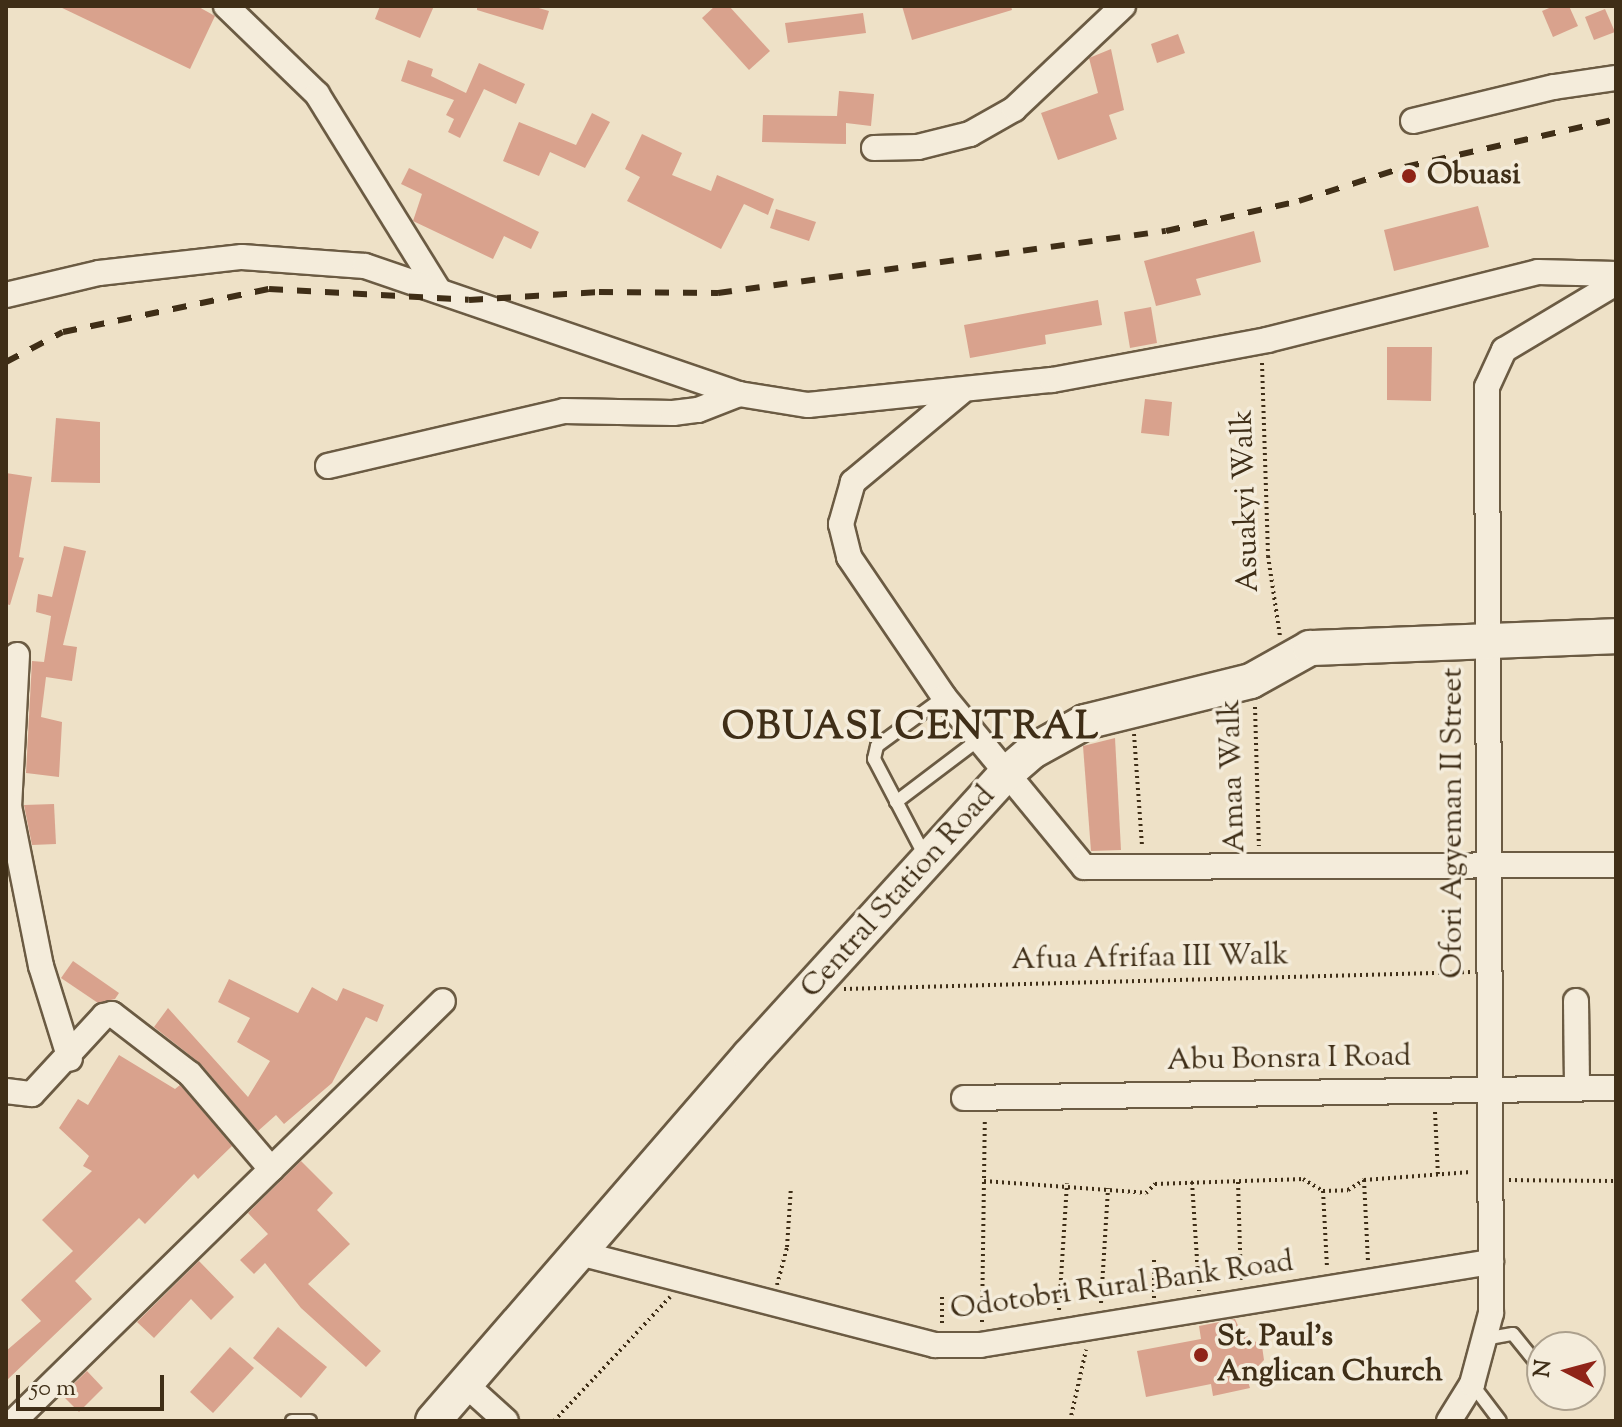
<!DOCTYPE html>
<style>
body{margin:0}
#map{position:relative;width:1622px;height:1427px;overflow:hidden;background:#eee1c7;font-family:"Sorts Mill Goudy",serif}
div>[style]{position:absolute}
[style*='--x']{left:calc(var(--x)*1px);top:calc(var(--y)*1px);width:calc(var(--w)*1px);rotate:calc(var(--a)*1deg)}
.building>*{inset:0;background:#d9a28d}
.path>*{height:4px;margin-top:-2px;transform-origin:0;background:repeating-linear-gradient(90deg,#3f2e17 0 2px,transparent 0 6px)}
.roads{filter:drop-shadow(2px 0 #6b5b43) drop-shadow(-2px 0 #6b5b43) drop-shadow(0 2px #6b5b43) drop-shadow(0 -2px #6b5b43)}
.lane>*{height:12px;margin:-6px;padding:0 6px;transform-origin:6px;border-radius:6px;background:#f4ecdb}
.street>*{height:24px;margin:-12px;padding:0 12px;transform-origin:12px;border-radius:12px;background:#f4ecdb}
.secondary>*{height:34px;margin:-17px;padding:0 17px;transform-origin:17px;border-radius:17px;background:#f4ecdb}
.rail>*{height:6px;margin-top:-3px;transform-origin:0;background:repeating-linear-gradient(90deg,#3f2e17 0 14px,transparent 0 28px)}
.dots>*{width:22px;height:22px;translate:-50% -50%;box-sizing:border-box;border:4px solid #f4ecdb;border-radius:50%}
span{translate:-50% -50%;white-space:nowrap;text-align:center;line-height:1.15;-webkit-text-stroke:7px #f4ecdb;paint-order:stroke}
.poi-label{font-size:30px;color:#3f2e17;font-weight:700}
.left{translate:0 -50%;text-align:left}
.street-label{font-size:30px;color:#3f2e17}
.district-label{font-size:38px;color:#3f2e17;font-weight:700;letter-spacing:2px}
.frame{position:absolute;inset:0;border:8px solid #3f2e17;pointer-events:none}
.north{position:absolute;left:1526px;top:1331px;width:80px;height:80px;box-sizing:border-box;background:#f4ecdb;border:2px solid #aca08d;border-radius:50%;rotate:276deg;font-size:22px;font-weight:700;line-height:32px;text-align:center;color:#3f2e17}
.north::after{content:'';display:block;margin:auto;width:28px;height:36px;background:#8f2418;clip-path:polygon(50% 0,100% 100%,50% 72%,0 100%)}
.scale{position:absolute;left:16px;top:1375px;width:148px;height:36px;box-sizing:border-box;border:4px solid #3f2e17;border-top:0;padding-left:10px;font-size:24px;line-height:28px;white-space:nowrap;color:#3f2e17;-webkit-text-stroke:6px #f4ecdb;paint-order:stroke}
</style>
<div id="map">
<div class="building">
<div style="clip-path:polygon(58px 6px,197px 6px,215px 16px,190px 69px)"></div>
<div style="clip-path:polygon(380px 6px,434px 6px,420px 38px,375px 19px)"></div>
<div style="clip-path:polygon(477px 6px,532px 6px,549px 11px,543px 30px,477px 10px)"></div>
<div style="clip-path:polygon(715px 6px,729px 6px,770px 51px,749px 70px,702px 18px)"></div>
<div style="clip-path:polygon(902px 6px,1011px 6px,1012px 10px,912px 40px)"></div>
<div style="clip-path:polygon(1554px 6px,1569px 6px,1578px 26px,1553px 37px,1542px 11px)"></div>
<div style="clip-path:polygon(1605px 9px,1615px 32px,1594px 40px,1585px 17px)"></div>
<div style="clip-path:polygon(863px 13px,866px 33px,788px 43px,785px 23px)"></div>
<div style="clip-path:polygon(1178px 34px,1185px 53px,1157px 63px,1151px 44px)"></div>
<div style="clip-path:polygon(1111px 49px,1124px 110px,1109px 115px,1117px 139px,1058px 160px,1041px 113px,1098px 93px,1089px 58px)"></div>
<div style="clip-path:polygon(408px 60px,433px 69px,431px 76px,466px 93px,479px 63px,525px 84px,516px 104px,484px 89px,460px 138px,448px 132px,454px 119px,446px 115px,454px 100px,401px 81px)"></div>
<div style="clip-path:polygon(839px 91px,874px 94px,871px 126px,846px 123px,846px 144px,762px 142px,763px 115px,837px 116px)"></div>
<div style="clip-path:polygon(592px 113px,610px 122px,585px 168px,550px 152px,539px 176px,503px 161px,519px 122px,576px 145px)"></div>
<div style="clip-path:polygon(642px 134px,682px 153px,672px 175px,711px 191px,717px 175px,774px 199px,768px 215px,744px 204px,721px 249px,627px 201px,640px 177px,625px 169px)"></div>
<div style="clip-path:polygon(409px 168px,539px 232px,531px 249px,504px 236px,493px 259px,413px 221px,422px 194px,401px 184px)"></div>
<div style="clip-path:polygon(1478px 206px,1489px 247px,1394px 271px,1384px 230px)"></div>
<div style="clip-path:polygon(776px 209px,816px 222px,809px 241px,770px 228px)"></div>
<div style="clip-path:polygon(1254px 231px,1261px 262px,1196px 279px,1201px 295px,1156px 306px,1144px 261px)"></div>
<div style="clip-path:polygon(1098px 300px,1102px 325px,1045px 335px,1046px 344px,970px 358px,964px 325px)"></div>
<div style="clip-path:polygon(1151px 307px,1157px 343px,1130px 348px,1124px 312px)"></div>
<div style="clip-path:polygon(1387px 347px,1432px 347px,1431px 401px,1387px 400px)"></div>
<div style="clip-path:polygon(1145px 399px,1172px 402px,1169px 436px,1141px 433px)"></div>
<div style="clip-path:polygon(56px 418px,100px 422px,100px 483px,51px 482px)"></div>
<div style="clip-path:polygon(6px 473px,32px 477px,19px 557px,24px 558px,10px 605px,6px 604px)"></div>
<div style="clip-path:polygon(64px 546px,86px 551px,63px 645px,77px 647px,72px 681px,46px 677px,41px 717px,62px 722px,59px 777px,26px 773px,32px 661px,44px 662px,51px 616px,36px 612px,38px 594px,52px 597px)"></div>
<div style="clip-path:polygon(1115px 738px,1121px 850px,1091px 851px,1083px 746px)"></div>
<div style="clip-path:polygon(54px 804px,56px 844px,32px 845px,24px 805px)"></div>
<div style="clip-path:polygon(73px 961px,119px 993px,115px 999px,98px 1003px,61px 978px)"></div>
<div style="clip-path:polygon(229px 979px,298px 1013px,312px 987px,337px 1001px,343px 988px,384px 1005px,377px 1022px,366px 1017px,332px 1083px,284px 1124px,276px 1115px,258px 1131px,201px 1064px,154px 1027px,168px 1008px,248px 1097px,270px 1061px,237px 1042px,250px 1018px,218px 1002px)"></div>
<div style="clip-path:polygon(119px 1055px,175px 1089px,180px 1085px,232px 1146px,198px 1179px,194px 1174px,145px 1224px,139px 1218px,75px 1281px,92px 1299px,6px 1381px,6px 1351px,41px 1321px,21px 1300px,73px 1251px,42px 1220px,92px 1171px,83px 1166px,89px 1156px,59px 1128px,78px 1099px,88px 1105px)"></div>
<div style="clip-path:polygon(301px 1161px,333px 1193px,317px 1210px,350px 1244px,308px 1284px,381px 1351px,366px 1367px,301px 1308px,265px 1263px,254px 1274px,240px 1260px,268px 1234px,248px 1213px)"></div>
<div style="clip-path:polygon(199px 1261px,234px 1297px,211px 1320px,191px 1299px,154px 1338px,137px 1322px)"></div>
<div style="clip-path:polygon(1235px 1319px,1241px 1332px,1262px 1346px,1264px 1360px,1247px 1378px,1250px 1388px,1213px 1396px,1211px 1384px,1146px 1397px,1137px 1351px,1201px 1339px,1199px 1326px)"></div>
<div style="clip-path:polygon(278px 1327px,327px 1367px,301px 1398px,253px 1358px)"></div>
<div style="clip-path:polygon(230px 1347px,254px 1368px,213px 1413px,190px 1392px)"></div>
<div style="clip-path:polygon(87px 1371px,103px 1388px,79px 1412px,62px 1395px)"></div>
</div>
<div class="path">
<div style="--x:1262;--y:363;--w:193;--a:88.2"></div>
<div style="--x:1268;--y:556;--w:81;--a:81.5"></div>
<div style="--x:1255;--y:707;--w:139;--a:88.4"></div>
<div style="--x:1134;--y:734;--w:111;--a:85.9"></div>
<div style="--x:844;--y:989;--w:627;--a:-1.55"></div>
<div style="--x:1435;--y:1112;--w:63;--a:87.3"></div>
<div style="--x:1364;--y:1180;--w:82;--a:87.2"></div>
<div style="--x:1509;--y:1180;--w:107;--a:0.5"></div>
<div style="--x:984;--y:1181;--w:162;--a:4.2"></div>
<div style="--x:1146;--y:1193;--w:13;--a:-45"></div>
<div style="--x:1155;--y:1184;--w:148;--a:-1.9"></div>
<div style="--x:1303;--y:1179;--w:23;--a:31"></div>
<div style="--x:1323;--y:1191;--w:25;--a:-2"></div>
<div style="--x:1348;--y:1190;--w:19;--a:-32"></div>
<div style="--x:1364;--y:1180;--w:107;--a:-4.3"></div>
<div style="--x:1192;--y:1182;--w:109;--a:86.3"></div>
<div style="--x:1238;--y:1182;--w:99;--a:88.3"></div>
<div style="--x:1323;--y:1191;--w:77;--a:87"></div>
<div style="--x:777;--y:1285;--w:39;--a:-75"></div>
<div style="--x:787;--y:1247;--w:60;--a:-86.2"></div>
<div style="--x:1154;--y:1298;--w:39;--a:-90"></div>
<div style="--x:1101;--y:1303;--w:115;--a:-86.5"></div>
<div style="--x:1059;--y:1310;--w:127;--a:-86.4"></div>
<div style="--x:982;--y:1322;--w:203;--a:-89.2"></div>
<div style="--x:942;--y:1323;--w:29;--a:-90"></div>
<div style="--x:554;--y:1421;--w:170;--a:-46.9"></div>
<div style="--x:1070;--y:1421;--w:73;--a:-77.3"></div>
</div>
<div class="roads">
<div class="lane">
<div style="--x:896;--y:802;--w:103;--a:-37.1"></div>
<div style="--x:926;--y:858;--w:112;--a:-117.7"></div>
<div style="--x:874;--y:759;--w:13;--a:-77"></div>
<div style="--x:877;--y:746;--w:83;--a:-36.2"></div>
<div style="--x:1484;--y:1339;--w:29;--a:-10"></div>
<div style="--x:1513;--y:1334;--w:46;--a:51.1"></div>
<div style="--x:1472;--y:1384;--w:46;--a:52.9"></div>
<div style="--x:292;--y:1421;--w:18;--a:0"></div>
</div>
<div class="street">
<div style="--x:226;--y:6;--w:127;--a:44"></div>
<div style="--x:317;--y:94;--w:229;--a:58.2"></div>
<div style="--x:1413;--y:121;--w:145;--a:-13.6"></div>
<div style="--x:1554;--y:87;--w:63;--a:-8.3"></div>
<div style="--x:874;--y:148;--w:44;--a:-1.3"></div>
<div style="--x:918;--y:147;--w:54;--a:-14"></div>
<div style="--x:970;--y:134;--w:51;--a:-29.6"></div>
<div style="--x:1014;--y:109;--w:150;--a:-43.4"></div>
<div style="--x:6;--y:295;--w:96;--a:-13.3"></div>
<div style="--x:99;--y:273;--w:144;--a:-6.4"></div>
<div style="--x:242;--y:257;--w:123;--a:4.2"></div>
<div style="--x:365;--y:266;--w:395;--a:18.9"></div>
<div style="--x:739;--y:394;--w:70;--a:9.1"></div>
<div style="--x:808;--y:405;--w:245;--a:-5.9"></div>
<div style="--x:1052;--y:380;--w:219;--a:-10.5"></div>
<div style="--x:1267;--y:340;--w:279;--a:-14.1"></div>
<div style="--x:1538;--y:272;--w:78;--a:1.5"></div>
<div style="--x:961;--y:392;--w:141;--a:140.2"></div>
<div style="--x:853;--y:482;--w:44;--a:105.9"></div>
<div style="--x:841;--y:524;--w:34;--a:76"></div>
<div style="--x:849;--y:557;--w:169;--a:55.8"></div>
<div style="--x:944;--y:697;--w:220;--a:50.5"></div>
<div style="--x:1084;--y:867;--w:532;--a:-0.22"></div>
<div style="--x:328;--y:466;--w:242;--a:-13.1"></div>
<div style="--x:564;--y:411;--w:109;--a:1.1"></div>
<div style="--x:673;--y:413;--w:25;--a:-7"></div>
<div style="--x:698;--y:410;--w:44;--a:-21.3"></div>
<div style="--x:17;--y:655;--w:151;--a:93"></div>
<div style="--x:9;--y:806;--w:163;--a:78.7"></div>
<div style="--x:41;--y:966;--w:97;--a:72.7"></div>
<div style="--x:1576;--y:1001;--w:87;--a:89.3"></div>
<div style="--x:6;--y:1091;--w:26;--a:7"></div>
<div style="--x:32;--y:1094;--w:106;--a:-47.3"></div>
<div style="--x:104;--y:1016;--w:8;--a:-14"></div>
<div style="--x:112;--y:1014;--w:98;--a:37.6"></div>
<div style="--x:190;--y:1074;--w:125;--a:49.5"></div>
<div style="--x:964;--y:1098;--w:652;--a:-0.88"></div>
<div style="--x:579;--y:1253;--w:368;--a:14.5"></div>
<div style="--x:935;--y:1345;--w:45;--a:0"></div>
<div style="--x:980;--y:1345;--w:518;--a:-9.23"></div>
<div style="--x:465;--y:1384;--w:55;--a:42.1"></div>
<div style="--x:14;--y:1421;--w:600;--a:-44.39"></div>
<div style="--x:1449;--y:1421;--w:44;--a:-58.1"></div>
<div style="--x:1472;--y:1384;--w:73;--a:-75"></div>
<div style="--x:1491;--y:1313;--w:926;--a:-90.25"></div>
<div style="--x:1487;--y:387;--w:41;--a:-65.3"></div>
<div style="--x:1504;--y:350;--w:131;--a:-30.9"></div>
</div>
<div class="secondary">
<div style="--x:433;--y:1421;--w:484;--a:-49.1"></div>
<div style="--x:750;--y:1055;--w:379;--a:-47.7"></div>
<div style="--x:1005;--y:775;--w:37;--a:-41"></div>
<div style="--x:1033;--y:751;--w:60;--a:-29.1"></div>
<div style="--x:1085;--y:722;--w:171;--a:-13.9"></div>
<div style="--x:1251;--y:681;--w:68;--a:-29.2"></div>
<div style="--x:1310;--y:648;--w:306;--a:-2.2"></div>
</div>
</div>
<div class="rail">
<div style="--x:6;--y:362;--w:64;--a:-27.8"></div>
<div style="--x:63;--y:332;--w:210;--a:-11.8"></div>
<div style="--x:269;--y:289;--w:200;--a:3.1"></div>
<div style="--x:469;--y:300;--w:130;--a:-3.5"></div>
<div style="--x:599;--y:292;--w:119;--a:0.5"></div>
<div style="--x:718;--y:293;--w:452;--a:-7.9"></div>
<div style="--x:1166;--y:231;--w:136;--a:-12.7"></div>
<div style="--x:1299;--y:201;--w:111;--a:-17.8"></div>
<div style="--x:1405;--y:167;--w:216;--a:-12.8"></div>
</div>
<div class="dots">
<div style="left:1409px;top:176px;background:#8f2418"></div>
<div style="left:1201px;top:1355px;background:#8f2418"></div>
</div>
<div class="poi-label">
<span class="left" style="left:1427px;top:176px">Obuasi</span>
<span class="left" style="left:1217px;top:1355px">St. Paul's<br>Anglican Church</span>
</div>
<div class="street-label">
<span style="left:1247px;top:501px;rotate:-92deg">Asuakyi Walk</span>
<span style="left:1234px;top:776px;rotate:-92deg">Amaa Walk</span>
<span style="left:1454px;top:823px;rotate:-90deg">Ofori Agyeman II Street</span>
<span style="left:899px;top:893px;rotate:-48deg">Central Station Road</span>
<span style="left:1150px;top:959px;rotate:-1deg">Afua Afrifaa III Walk</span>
<span style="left:1289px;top:1060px;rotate:-1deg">Abu Bonsra I Road</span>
<span style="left:1122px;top:1287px;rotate:-8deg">Odotobri Rural Bank Road</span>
</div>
<div class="district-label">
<span style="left:911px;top:730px">OBUASI CENTRAL</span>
</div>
<div class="frame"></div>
<div class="north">N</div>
<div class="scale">50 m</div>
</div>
